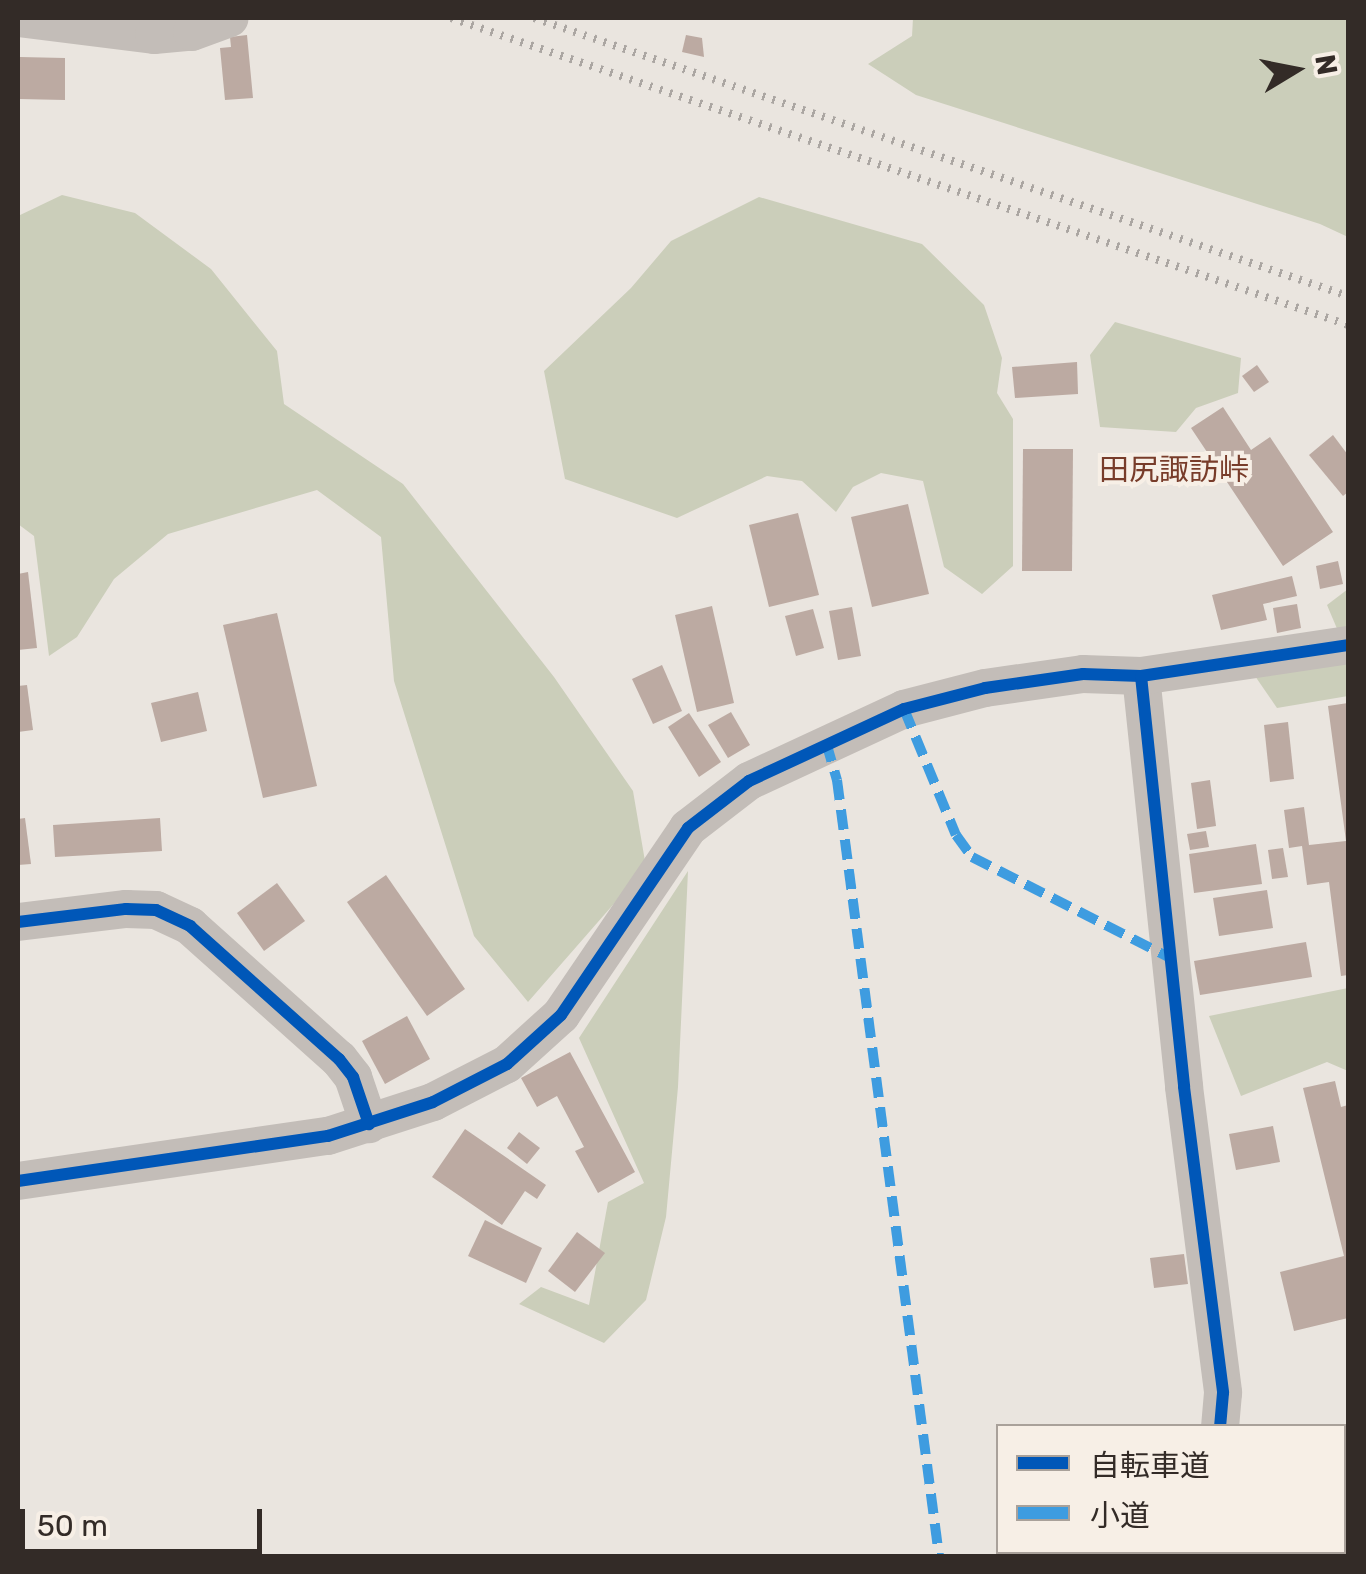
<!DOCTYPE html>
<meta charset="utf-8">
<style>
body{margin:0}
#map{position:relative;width:1366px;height:1574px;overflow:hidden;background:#eae5df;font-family:Rubik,"Noto Sans JP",sans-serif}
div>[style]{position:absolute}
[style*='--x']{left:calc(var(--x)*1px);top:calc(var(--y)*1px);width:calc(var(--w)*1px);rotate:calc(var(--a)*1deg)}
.green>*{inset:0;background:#cbceba}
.building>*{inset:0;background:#bcaaa2}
.minor>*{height:38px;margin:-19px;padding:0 19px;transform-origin:19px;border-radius:19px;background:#c3bdb8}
.rail>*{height:8px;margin-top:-4px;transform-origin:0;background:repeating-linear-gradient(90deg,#aba6a2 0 2.5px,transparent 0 10.5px)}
.quiet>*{height:10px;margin-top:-5px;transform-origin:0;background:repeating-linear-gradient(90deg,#3e9ce0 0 20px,transparent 0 30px)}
.cycleway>*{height:12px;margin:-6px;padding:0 6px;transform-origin:6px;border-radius:6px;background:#0057b8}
span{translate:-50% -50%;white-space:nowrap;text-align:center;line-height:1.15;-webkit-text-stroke:8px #f7efe6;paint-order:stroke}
.quarter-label{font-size:30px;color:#783c2a}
.frame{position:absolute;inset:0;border:20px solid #332b27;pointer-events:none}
.legend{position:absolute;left:996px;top:1424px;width:350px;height:130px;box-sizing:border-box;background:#f7efe6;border:2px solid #a9a19a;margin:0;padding:12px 18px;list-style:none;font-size:30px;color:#332b27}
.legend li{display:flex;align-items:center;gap:20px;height:50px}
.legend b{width:50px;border:2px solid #a9a19a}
.north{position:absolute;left:1246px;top:20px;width:100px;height:100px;-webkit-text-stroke:8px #f7efe6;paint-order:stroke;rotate:80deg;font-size:28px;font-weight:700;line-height:40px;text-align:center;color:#332b27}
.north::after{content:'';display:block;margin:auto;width:35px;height:45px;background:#332b27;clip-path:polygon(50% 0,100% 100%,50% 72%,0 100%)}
.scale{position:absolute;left:20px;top:1509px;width:242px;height:45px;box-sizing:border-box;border:5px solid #332b27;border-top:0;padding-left:12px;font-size:30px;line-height:35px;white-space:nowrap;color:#332b27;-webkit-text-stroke:8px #f7efe6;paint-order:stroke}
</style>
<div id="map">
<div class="green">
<div style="clip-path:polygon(913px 18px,1348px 18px,1348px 237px,1320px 224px,916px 95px,868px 64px,912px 36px)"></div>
<div style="clip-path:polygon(62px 195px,135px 213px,211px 269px,277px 351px,284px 404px,403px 484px,554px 677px,633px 791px,646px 867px,528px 1002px,474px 936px,394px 681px,381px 537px,317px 490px,168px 534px,114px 579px,77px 637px,49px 656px,34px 536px,18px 524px,18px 216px)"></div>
<div style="clip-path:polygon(759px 197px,922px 244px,984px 305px,1002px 358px,997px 393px,1013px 419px,1013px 566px,982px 594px,944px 567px,923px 481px,881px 473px,853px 487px,836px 512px,802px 481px,767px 476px,677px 518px,565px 479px,544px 371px,631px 288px,671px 241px)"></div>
<div style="clip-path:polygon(1115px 322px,1241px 358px,1238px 393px,1196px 408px,1176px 432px,1100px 427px,1090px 355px)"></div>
<div style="clip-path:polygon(1348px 589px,1348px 628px,1338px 631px,1327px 605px)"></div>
<div style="clip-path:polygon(1348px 656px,1348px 696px,1277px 708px,1255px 676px)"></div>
<div style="clip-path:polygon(688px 871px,678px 1087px,666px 1217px,646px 1300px,604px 1343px,519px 1304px,541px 1287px,589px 1305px,608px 1202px,644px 1183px,579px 1038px)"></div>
<div style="clip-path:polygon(1348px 988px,1348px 1071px,1327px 1062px,1241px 1096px,1209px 1016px)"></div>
</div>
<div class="building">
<div style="clip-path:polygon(247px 35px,253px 98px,225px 100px,220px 48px,231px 47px,230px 37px)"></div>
<div style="clip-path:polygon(686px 35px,702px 38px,704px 57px,682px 52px)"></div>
<div style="clip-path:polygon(20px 57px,65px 58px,65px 100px,19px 99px)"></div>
<div style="clip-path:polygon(1077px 362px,1078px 394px,1015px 398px,1012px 367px)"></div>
<div style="clip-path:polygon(1257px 365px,1269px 382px,1254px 392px,1242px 376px)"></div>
<div style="clip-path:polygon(1223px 407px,1251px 450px,1270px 437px,1333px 532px,1283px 566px,1191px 428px)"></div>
<div style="clip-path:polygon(1333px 435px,1348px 455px,1348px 492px,1343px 496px,1309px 455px)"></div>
<div style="clip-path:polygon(1023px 449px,1073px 449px,1072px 571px,1022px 571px)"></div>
<div style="clip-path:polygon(908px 504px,929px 594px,872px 607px,851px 517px)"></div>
<div style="clip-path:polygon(798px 513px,819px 595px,769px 607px,749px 525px)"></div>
<div style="clip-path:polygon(1338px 561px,1343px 584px,1320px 589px,1316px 566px)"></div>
<div style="clip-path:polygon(28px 572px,37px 648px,18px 650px,18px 574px)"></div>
<div style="clip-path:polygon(1292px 576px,1297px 596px,1263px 604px,1267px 620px,1221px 630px,1212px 595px)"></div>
<div style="clip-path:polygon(1297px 604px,1301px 628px,1277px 633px,1273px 608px)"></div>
<div style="clip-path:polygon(712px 606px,734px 703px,697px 712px,675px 615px)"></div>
<div style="clip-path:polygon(852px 607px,861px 656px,838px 660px,829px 611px)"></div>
<div style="clip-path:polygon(813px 609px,824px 648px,796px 656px,785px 616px)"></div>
<div style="clip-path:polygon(277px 613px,317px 786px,263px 798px,223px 625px)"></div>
<div style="clip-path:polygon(662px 665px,682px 711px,653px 724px,632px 679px)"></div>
<div style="clip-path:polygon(27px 685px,33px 730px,18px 732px,18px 686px)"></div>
<div style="clip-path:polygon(198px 692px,207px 731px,161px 742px,151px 703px)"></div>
<div style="clip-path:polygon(1348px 703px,1348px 975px,1341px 976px,1329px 882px,1307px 885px,1302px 846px,1289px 848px,1284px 810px,1304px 807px,1309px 845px,1346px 841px,1328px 706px)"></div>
<div style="clip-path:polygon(731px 712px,750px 745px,728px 758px,708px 725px)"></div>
<div style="clip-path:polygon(689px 713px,721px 762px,699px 777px,668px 727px)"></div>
<div style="clip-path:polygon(1288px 722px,1294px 779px,1270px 782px,1264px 725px)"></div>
<div style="clip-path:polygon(1210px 780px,1216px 826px,1197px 829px,1191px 783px)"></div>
<div style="clip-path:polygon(25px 818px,31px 864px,18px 865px,18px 819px)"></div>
<div style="clip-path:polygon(160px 818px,162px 851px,55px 857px,53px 825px)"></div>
<div style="clip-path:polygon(1206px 831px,1209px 847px,1190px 850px,1187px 834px)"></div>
<div style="clip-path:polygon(1256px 844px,1262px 884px,1194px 893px,1189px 854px)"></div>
<div style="clip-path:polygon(1283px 848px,1288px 877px,1272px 879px,1268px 850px)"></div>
<div style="clip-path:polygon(386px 875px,465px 989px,427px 1016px,347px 902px)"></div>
<div style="clip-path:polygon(277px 883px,305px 921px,264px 951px,237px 913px)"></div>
<div style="clip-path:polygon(1267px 890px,1273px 928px,1219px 936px,1213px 898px)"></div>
<div style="clip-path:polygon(1306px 942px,1312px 977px,1200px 995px,1194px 961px)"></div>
<div style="clip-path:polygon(407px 1016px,430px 1059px,385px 1084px,362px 1041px)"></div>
<div style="clip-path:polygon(570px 1052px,635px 1172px,598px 1193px,575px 1151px,584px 1147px,557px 1096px,537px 1107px,521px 1078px)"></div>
<div style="clip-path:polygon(1335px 1081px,1341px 1107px,1348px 1105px,1348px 1318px,1294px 1331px,1280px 1272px,1344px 1256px,1303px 1088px)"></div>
<div style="clip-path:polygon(1273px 1126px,1280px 1162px,1236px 1170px,1229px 1134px)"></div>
<div style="clip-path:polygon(465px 1129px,546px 1185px,537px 1199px,525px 1191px,502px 1225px,432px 1177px)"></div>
<div style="clip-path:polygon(519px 1132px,540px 1148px,527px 1164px,507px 1148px)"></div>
<div style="clip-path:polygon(485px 1220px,542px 1248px,526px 1283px,468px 1256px)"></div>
<div style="clip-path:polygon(577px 1232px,605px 1253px,575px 1292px,548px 1271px)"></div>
<div style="clip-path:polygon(1184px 1254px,1188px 1284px,1154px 1288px,1150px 1258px)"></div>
<div style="clip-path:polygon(1344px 1520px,1348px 1520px,1348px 1556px,1292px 1556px,1292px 1552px,1344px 1552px)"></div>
<div style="clip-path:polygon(1248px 1552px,1279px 1552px,1279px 1556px,1248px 1556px)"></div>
</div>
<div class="minor">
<div style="--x:18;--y:18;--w:137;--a:7.1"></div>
<div style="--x:154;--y:35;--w:38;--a:-5"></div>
<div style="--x:192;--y:32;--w:40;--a:-20.2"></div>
<div style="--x:1141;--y:676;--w:413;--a:84"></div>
<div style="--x:1184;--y:1087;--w:308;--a:82.7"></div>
<div style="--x:1223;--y:1393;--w:33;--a:95"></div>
<div style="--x:18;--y:922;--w:109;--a:-6.9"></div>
<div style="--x:126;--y:909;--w:30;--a:2"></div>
<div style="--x:156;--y:910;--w:38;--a:25"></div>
<div style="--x:190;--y:926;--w:200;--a:41.8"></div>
<div style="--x:339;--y:1059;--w:23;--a:52"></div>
<div style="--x:353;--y:1077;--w:50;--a:71.2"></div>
<div style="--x:18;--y:1181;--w:313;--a:-8.3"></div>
<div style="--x:328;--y:1136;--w:110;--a:-17.9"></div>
<div style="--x:433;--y:1102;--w:83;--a:-27.2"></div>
<div style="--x:507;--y:1064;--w:73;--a:-42.2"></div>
<div style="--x:561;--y:1015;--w:226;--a:-55.8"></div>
<div style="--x:688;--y:828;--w:77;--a:-37.6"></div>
<div style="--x:749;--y:781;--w:171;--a:-24.9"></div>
<div style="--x:904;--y:709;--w:84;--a:-14.5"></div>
<div style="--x:985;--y:688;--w:99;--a:-8.1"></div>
<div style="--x:1083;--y:674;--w:58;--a:2"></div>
<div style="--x:1141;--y:676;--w:209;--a:-8.5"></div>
<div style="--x:1189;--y:1556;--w:4;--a:-63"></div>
</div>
<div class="rail">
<div style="--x:451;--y:18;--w:948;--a:18.89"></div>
<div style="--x:534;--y:18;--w:860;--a:18.86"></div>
</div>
<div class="quiet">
<div style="--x:904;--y:709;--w:136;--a:67.6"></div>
<div style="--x:956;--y:835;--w:27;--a:54"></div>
<div style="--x:972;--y:857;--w:225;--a:27"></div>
<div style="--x:826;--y:742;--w:40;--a:74"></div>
<div style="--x:837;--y:780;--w:783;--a:82.51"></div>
</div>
<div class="cycleway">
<div style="--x:1141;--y:676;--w:413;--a:84"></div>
<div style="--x:1184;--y:1087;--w:308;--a:82.7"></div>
<div style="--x:1223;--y:1393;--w:33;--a:95"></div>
<div style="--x:18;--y:922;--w:109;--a:-6.9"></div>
<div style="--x:126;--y:909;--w:30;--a:2"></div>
<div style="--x:156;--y:910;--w:38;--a:25"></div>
<div style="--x:190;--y:926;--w:200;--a:41.8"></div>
<div style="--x:339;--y:1059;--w:23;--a:52"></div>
<div style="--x:353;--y:1077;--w:50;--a:71.2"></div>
<div style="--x:18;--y:1181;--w:313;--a:-8.3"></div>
<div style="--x:328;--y:1136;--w:110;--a:-17.9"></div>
<div style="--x:433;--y:1102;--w:83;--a:-27.2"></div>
<div style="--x:507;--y:1064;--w:73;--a:-42.2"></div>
<div style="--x:561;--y:1015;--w:226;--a:-55.8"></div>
<div style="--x:688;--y:828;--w:77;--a:-37.6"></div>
<div style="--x:749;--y:781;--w:171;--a:-24.9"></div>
<div style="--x:904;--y:709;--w:84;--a:-14.5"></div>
<div style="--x:985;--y:688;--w:99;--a:-8.1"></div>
<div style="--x:1083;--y:674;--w:58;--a:2"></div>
<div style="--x:1141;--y:676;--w:209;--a:-8.5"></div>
</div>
<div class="quarter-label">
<span style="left:1174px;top:470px">田尻諏訪峠</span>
</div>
<div class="frame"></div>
<ul class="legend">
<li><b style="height:12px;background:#0057b8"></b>自転車道</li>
<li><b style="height:12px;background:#3e9ce0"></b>小道</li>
</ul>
<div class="north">N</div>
<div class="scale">50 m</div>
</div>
